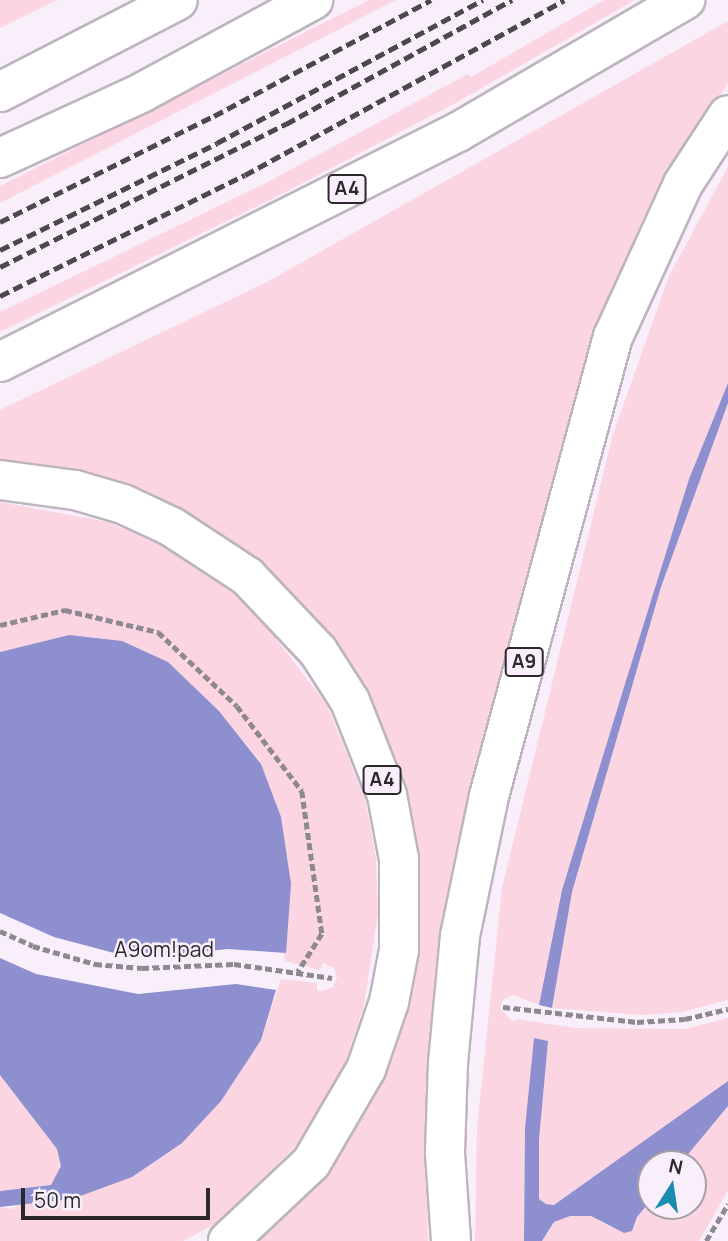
<!DOCTYPE html>
<style>
body{margin:0}
#map{position:relative;width:728px;height:1241px;overflow:hidden;background:#f9effb;font-family:Manrope,sans-serif}
div>[style]{position:absolute}
[style*='--x']{left:calc(var(--x)*1px);top:calc(var(--y)*1px);width:calc(var(--w)*1px);rotate:calc(var(--a)*1deg)}
.green>*{inset:0;background:#fbd5e1}
.water>*{inset:0;background:#8d8fce}
.path>*{height:4.5px;margin-top:-2.25px;transform-origin:0;background:repeating-linear-gradient(90deg,#8e8890 0 7px,transparent 0 10.5px)}
.roads{filter:drop-shadow(2px 0 #bdb4bf) drop-shadow(-2px 0 #bdb4bf) drop-shadow(0 2px #bdb4bf) drop-shadow(0 -2px #bdb4bf)}
.highway>*{height:38px;margin:-19px;padding:0 19px;transform-origin:19px;border-radius:19px;background:#fff}
.rail>*{height:5px;margin-top:-2.5px;transform-origin:0;background:repeating-linear-gradient(90deg,#4c484d 0 10px,transparent 0 15px)}
span{translate:-50% -50%;white-space:nowrap;text-align:center;line-height:1.15;-webkit-text-stroke:5px #f9effb;paint-order:stroke}
.shield-label span{padding:2px 5px;background:#f9effb;border:2px solid;border-radius:5px;-webkit-text-stroke-width:0}
.shield-label{font-size:19px;color:#2b282c;font-weight:700}
.street-label{font-size:21px;color:#2b282c}
.north{position:absolute;left:637px;top:1150px;width:70px;height:70px;box-sizing:border-box;background:#f9effb;border:2px solid #a79fa8;border-radius:50%;rotate:12deg;font-size:19px;font-weight:700;line-height:28px;text-align:center;color:#2b282c}
.north::after{content:'';display:block;margin:auto;width:24px;height:32px;background:#1b8cb1;clip-path:polygon(50% 0,100% 100%,50% 72%,0 100%)}
.scale{position:absolute;left:21px;top:1188px;width:189px;height:32px;box-sizing:border-box;border:4px solid #2b282c;border-top:0;padding-left:9px;font-size:21px;line-height:24px;white-space:nowrap;color:#2b282c;-webkit-text-stroke:5px #f9effb;paint-order:stroke}
</style>
<div id="map">
<div class="green">
<div style="clip-path:polygon(0 0,57px 0,0 28px)"></div>
<div style="clip-path:polygon(369px 0,396px 0,0 203px,0 186px)"></div>
<div style="clip-path:polygon(604px 0,635px 0,452px 105px,276px 197px,0 332px,0 312px,266px 183px,468px 74px,471px 77px)"></div>
<div style="clip-path:polygon(728px 21px,728px 83px,642px 220px,598px 328px,562px 446px,460px 857px,427px 1152px,428px 1241px,248px 1241px,320px 1171px,412px 873px,273px 583px,0 467px,0 410px,267px 282px)"></div>
<div style="clip-path:polygon(728px 167px,728px 383px,689px 479px,624px 687px,562px 890px,539px 1005px,513px 995px,503px 1000px,500px 1008px,513px 1022px,517px 1019px,575px 1028px,685px 1029px,728px 1018px,728px 1081px,554px 1205px,546px 1204px,539px 1200px,539px 1140px,548px 1041px,534px 1039px,525px 1128px,524px 1241px,475px 1241px,477px 1128px,502px 888px,613px 434px,669px 276px)"></div>
<div style="clip-path:polygon(728px 403px,728px 1000px,682px 1012px,641px 1015px,552px 1008px,572px 892px,661px 587px)"></div>
<div style="clip-path:polygon(0 502px,108px 522px,163px 546px,214px 577px,257px 614px,327px 705px,365px 799px,376px 858px,378px 913px,364px 1005px,346px 1061px,323px 1107px,292px 1150px,215px 1224px,183px 1241px,0 1241px,0 1207px,12px 1209px,221px 1101px,261px 1040px,281px 979px,317px 983px,317px 991px,322px 991px,333px 987px,337px 977px,334px 968px,323px 963px,320px 970px,285px 961px,261px 763px,219px 711px,168px 662px,69px 635px,0 652px)"></div>
<div style="clip-path:polygon(0 1075px,57px 1149px,62px 1166px,51px 1185px,0 1191px)"></div>
<div style="clip-path:polygon(728px 1106px,728px 1190px,699px 1241px,542px 1241px,554px 1222px,570px 1216px,591px 1216px,610px 1227px,632px 1231px,637px 1217px,651px 1200px,651px 1206px,693px 1206px,693px 1164px,680px 1164px)"></div>
</div>
<div class="water">
<div style="clip-path:polygon(728px 383px,728px 403px,661px 587px,572px 892px,552px 1008px,539px 1005px,562px 890px,624px 687px,689px 479px)"></div>
<div style="clip-path:polygon(69px 635px,122px 641px,168px 662px,219px 711px,261px 764px,281px 817px,291px 884px,286px 953px,228px 949px,152px 957px,114px 953px,54px 937px,0 913px,0 652px)"></div>
<div style="clip-path:polygon(0 958px,36px 974px,138px 994px,236px 984px,276px 990px,261px 1040px,221px 1101px,182px 1143px,132px 1177px,72px 1199px,0 1207px,0 1191px,51px 1185px,61px 1166px,57px 1149px,0 1075px)"></div>
<div style="clip-path:polygon(534px 1038px,548px 1041px,539px 1140px,539px 1199px,546px 1204px,554px 1205px,728px 1081px,728px 1106px,680px 1164px,651px 1164px,651px 1200px,637px 1217px,632px 1231px,624px 1233px,591px 1216px,570px 1216px,554px 1222px,542px 1241px,524px 1241px,525px 1128px)"></div>
</div>
<div class="path">
<div style="--x:0;--y:625;--w:67;--a:-13"></div>
<div style="--x:65;--y:610;--w:96;--a:13.3"></div>
<div style="--x:158;--y:632;--w:108;--a:43.1"></div>
<div style="--x:237;--y:706;--w:107;--a:52.6"></div>
<div style="--x:302;--y:791;--w:144;--a:82"></div>
<div style="--x:322;--y:934;--w:45;--a:122.3"></div>
<div style="--x:0;--y:931;--w:36;--a:24"></div>
<div style="--x:33;--y:946;--w:65;--a:16.2"></div>
<div style="--x:95;--y:964;--w:47;--a:4.9"></div>
<div style="--x:142;--y:968;--w:92;--a:-2.5"></div>
<div style="--x:234;--y:964;--w:99;--a:8.1"></div>
<div style="--x:503;--y:1007;--w:135;--a:6.4"></div>
<div style="--x:637;--y:1022;--w:48;--a:-3.6"></div>
<div style="--x:685;--y:1019;--w:44;--a:-13.1"></div>
<div style="--x:706;--y:1241;--w:43;--a:-59.3"></div>
</div>
<div class="roads">
<div class="highway">
<div style="--x:0;--y:92;--w:200;--a:-27.3"></div>
<div style="--x:0;--y:158;--w:155;--a:-24.7"></div>
<div style="--x:141;--y:93;--w:196;--a:-28.4"></div>
<div style="--x:0;--y:362;--w:513;--a:-26.67"></div>
<div style="--x:458;--y:132;--w:263;--a:-30.2"></div>
<div style="--x:0;--y:480;--w:76;--a:7.6"></div>
<div style="--x:75;--y:490;--w:50;--a:16.3"></div>
<div style="--x:123;--y:504;--w:54;--a:25.1"></div>
<div style="--x:172;--y:527;--w:90;--a:33.2"></div>
<div style="--x:247;--y:576;--w:103;--a:46.6"></div>
<div style="--x:318;--y:651;--w:59;--a:57.4"></div>
<div style="--x:350;--y:701;--w:101;--a:68.5"></div>
<div style="--x:387;--y:795;--w:65;--a:79.4"></div>
<div style="--x:399;--y:859;--w:91;--a:90"></div>
<div style="--x:399;--y:950;--w:53;--a:100.9"></div>
<div style="--x:389;--y:1002;--w:71;--a:108.9"></div>
<div style="--x:366;--y:1069;--w:109;--a:120.3"></div>
<div style="--x:311;--y:1163;--w:114;--a:136.8"></div>
<div style="--x:451;--y:1241;--w:89;--a:-93.9"></div>
<div style="--x:445;--y:1152;--w:89;--a:-88.1"></div>
<div style="--x:448;--y:1063;--w:128;--a:-84.6"></div>
<div style="--x:460;--y:936;--w:143;--a:-78.3"></div>
<div style="--x:489;--y:796;--w:475;--a:-74.9"></div>
<div style="--x:613;--y:337;--w:168;--a:-65.4"></div>
<div style="--x:683;--y:184;--w:82;--a:-56.9"></div>
</div>
</div>
<div class="rail">
<div style="--x:0;--y:222;--w:239;--a:-26.4"></div>
<div style="--x:214;--y:116;--w:246;--a:-28.1"></div>
<div style="--x:0;--y:250;--w:242;--a:-26.2"></div>
<div style="--x:217;--y:143;--w:302;--a:-28.3"></div>
<div style="--x:0;--y:267;--w:320;--a:-26.6"></div>
<div style="--x:286;--y:124;--w:258;--a:-28.8"></div>
<div style="--x:0;--y:296;--w:273;--a:-26.3"></div>
<div style="--x:245;--y:175;--w:364;--a:-28.7"></div>
</div>
<div class="shield-label">
<span style="left:347px;top:189px">A4</span>
<span style="left:524px;top:662px">A9</span>
<span style="left:382px;top:780px">A4</span>
</div>
<div class="street-label">
<span style="left:164px;top:949px">A9om!pad</span>
</div>
<div class="north">N</div>
<div class="scale">50 m</div>
</div>
